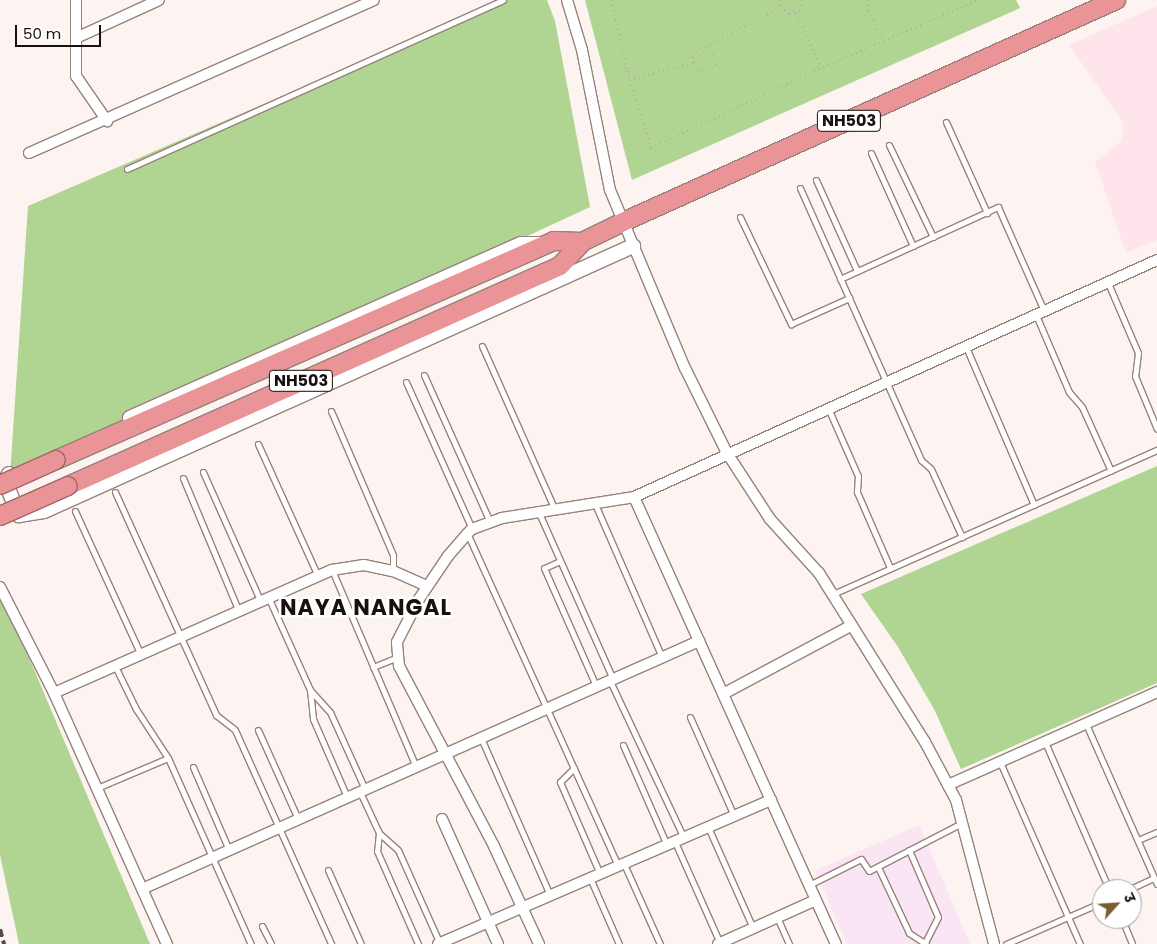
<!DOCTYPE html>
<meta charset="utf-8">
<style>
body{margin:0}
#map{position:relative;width:1157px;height:944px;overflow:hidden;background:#fdf4f1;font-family:Poppins,"Noto Sans Devanagari",sans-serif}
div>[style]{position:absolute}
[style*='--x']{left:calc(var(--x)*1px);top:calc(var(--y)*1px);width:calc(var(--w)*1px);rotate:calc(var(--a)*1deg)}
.commercial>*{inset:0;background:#fae5f4}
.education>*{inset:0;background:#ffe4eb}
.green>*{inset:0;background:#b0d491}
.path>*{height:2px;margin-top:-1px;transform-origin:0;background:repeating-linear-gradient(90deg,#b4aca9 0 1px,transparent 0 5px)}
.roads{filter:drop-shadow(1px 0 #96827c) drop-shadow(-1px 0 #96827c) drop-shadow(0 1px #96827c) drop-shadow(0 -1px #96827c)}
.lane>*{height:5px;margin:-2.5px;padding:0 2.5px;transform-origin:2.5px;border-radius:2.5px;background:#fff}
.street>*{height:10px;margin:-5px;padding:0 5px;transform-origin:5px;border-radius:5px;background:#fff}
.secondary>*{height:14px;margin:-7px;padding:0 7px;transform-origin:7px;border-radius:7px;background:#fff}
.highway>*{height:18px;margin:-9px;padding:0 9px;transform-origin:9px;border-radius:9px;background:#ea9497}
.rail>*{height:4px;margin-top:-2px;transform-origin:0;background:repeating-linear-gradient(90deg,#534c4a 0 8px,transparent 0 12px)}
.bridges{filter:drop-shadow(1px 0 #a06667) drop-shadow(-1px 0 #a06667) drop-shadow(0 1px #a06667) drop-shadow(0 -1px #a06667)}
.highway-bridge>*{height:18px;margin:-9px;padding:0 9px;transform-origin:9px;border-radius:9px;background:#ea9497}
span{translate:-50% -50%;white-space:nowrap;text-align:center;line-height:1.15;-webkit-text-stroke:5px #fff;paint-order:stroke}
.shield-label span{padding:1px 4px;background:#fff;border:1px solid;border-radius:4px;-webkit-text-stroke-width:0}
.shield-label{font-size:16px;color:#17100e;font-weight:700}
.district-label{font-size:22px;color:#17100e;font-weight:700;letter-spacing:1px}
.north{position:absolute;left:1092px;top:879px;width:50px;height:50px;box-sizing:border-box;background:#fff;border:1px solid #a29f9f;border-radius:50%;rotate:64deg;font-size:14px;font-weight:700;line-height:20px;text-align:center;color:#17100e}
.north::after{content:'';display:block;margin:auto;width:18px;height:22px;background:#796031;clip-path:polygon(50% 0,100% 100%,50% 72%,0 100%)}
.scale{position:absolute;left:15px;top:25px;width:86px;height:22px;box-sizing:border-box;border:2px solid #17100e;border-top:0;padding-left:6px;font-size:15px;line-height:18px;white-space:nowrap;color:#17100e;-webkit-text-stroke:4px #fff;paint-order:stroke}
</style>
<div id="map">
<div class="commercial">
<div style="clip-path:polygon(919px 825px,970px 944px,847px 944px,815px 871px)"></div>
</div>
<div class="education">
<div style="clip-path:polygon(1157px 6px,1157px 240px,1126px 253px,1095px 162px,1121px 141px,1124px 124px,1069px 45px)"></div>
</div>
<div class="green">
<div style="clip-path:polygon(504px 0,547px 0,555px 21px,590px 207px,10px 476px,28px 206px)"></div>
<div style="clip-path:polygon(585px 0,1016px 0,1020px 8px,632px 180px)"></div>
<div style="clip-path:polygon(1157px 466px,1157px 683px,961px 769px,934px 709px,898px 647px,861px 594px)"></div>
<div style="clip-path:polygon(0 589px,150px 944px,19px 944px,0 855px)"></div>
</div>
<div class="path">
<div style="--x:611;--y:0;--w:73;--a:77.3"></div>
<div style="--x:627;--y:71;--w:81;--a:72.7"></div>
<div style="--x:651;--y:148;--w:186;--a:-25.2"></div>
<div style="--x:819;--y:69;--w:173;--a:-23.5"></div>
<div style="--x:779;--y:0;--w:8;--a:83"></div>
<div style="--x:780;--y:8;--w:11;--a:34"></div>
<div style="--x:789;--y:14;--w:10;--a:-17"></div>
<div style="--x:799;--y:11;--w:11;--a:-75"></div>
<div style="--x:868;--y:0;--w:11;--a:90"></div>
<div style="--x:868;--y:11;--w:34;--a:63"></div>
<div style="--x:796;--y:13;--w:60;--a:65.2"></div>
<div style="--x:709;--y:45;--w:80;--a:-27.5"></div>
<div style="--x:629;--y:80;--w:67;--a:-14.7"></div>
<div style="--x:694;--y:63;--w:10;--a:-107"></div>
<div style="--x:691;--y:53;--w:20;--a:-24"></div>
<div style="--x:709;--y:45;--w:22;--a:68"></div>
<div style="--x:717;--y:65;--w:19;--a:159"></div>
<div style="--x:699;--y:72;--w:10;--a:-119"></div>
</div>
<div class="roads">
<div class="lane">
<div style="--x:946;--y:122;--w:100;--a:65.7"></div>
<div style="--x:889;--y:145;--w:102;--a:64.4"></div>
<div style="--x:871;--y:153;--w:102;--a:65.7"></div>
<div style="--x:127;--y:169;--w:412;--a:-24.2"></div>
<div style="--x:816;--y:180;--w:100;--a:65.7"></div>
<div style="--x:800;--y:188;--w:298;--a:66"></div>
<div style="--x:921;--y:460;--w:13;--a:42"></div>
<div style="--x:931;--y:469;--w:75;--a:65.5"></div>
<div style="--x:740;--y:217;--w:119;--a:64.5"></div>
<div style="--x:791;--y:324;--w:64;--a:-24.1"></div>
<div style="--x:840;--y:279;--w:174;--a:-24.5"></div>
<div style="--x:998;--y:207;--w:114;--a:66.1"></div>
<div style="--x:1108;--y:283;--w:76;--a:66.8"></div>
<div style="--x:1138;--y:353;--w:23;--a:97"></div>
<div style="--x:1135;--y:376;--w:57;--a:67.5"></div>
<div style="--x:1036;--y:315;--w:84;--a:66.8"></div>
<div style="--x:1069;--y:392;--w:20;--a:49"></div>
<div style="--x:1082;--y:407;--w:70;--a:65.6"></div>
<div style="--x:482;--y:346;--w:180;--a:66"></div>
<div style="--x:966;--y:347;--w:172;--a:66.7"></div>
<div style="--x:424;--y:375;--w:161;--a:65.8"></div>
<div style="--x:406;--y:382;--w:161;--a:65.8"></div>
<div style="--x:828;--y:408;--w:74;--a:66.2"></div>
<div style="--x:858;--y:476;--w:16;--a:94"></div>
<div style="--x:857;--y:492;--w:83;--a:66.5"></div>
<div style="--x:331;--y:411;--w:157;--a:66.7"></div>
<div style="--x:393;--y:555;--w:16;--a:90"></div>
<div style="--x:258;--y:444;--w:145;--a:65.6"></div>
<div style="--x:203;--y:472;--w:142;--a:66"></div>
<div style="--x:183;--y:478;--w:145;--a:67.3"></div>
<div style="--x:115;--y:492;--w:245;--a:65.6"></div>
<div style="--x:216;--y:715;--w:24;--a:38"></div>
<div style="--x:235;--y:730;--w:235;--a:65.8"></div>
<div style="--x:595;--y:504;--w:167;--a:66.4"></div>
<div style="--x:75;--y:511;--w:158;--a:65.4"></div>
<div style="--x:539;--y:513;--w:182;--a:66"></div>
<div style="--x:468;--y:535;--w:363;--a:65.6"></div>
<div style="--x:560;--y:561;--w:17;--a:156"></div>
<div style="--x:544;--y:568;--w:129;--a:66.2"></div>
<div style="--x:332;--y:570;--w:214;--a:66.9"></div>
<div style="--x:833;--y:594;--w:355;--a:-24"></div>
<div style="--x:269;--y:599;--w:100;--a:65.7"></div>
<div style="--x:310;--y:690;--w:30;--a:48"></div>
<div style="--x:330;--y:712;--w:85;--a:65.6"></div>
<div style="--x:115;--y:666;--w:48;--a:64"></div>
<div style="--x:136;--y:709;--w:59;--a:56.9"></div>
<div style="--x:373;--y:667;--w:27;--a:-22"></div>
<div style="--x:610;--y:681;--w:174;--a:64.8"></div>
<div style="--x:310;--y:690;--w:29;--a:84"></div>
<div style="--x:313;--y:719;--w:85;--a:66.4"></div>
<div style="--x:690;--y:717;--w:108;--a:66"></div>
<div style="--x:1086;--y:724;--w:175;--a:66.1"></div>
<div style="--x:258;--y:730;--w:98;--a:65.8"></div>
<div style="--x:481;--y:738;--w:171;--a:66.3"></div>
<div style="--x:1045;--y:742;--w:160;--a:66.5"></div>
<div style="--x:623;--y:745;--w:109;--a:66.3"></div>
<div style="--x:1000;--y:762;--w:199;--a:66.3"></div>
<div style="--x:193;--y:767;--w:90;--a:66.6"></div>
<div style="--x:574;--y:768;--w:20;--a:135"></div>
<div style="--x:560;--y:782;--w:100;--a:66.5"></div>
<div style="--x:97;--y:788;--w:77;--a:-22.9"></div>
<div style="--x:168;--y:758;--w:204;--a:66"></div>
<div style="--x:360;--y:792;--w:45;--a:65.1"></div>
<div style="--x:379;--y:833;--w:25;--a:42"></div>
<div style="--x:398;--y:850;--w:103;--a:65.9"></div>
<div style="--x:708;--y:827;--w:111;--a:66"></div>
<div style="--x:379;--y:833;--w:18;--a:96"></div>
<div style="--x:377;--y:851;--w:102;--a:66.2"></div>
<div style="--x:1138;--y:840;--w:21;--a:-23"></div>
<div style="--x:675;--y:842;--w:111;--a:66"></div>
<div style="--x:909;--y:850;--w:73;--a:66.6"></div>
<div style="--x:938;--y:917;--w:28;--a:117"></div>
<div style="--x:624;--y:864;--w:88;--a:65.8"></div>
<div style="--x:878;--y:867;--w:73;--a:64.8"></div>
<div style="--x:909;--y:933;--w:20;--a:33"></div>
<div style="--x:328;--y:870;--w:81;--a:66"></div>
<div style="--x:590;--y:878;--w:72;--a:66.3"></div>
<div style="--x:809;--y:885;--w:58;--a:-26.6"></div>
<div style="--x:861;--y:859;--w:14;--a:56"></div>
<div style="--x:869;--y:871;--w:105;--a:-27.3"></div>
<div style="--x:1130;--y:889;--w:26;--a:-25"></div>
<div style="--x:777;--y:917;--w:30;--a:66"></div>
<div style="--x:1122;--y:919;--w:27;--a:68"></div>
<div style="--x:262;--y:926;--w:20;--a:63"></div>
<div style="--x:1006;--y:944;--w:105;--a:-23.6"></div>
</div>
<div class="street">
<div style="--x:76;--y:0;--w:76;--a:90"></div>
<div style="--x:76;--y:76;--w:55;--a:55.4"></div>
<div style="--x:567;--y:0;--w:52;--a:73.3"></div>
<div style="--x:582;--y:50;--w:143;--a:78.7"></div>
<div style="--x:610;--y:190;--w:193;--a:67.2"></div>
<div style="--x:685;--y:368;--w:95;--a:63.7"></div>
<div style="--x:727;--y:453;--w:79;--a:56.9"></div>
<div style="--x:770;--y:519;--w:73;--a:47.8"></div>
<div style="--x:819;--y:573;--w:199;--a:57.9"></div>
<div style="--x:925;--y:742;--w:66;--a:61.9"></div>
<div style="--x:956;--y:800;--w:149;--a:75.2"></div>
<div style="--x:76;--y:38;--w:91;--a:-24.6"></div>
<div style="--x:29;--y:153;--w:377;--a:-23.9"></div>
<div style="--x:634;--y:497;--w:491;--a:65.7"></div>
<div style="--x:0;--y:587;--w:119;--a:63"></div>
<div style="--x:54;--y:693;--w:275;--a:65.8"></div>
<div style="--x:54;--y:693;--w:304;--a:-23.9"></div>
<div style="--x:332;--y:570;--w:32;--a:-9"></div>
<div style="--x:364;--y:565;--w:30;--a:12"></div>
<div style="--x:393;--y:571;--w:37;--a:24"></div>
<div style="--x:723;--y:694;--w:146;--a:-28.1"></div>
<div style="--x:948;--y:785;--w:229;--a:-24"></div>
<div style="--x:442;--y:819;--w:137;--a:65.9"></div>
<div style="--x:142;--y:889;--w:610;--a:-24"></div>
<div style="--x:438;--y:944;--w:363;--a:-23.4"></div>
<div style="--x:539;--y:944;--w:108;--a:-114.7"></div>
<div style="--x:494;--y:846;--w:204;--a:-117.8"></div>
<div style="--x:399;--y:666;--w:24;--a:-95"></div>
<div style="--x:397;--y:642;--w:48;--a:-62.9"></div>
<div style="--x:419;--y:599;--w:52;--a:-56"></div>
<div style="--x:448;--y:556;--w:29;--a:-49"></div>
<div style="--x:467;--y:534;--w:7;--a:-45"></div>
<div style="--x:472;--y:529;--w:32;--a:-20"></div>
<div style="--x:502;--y:518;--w:134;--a:-9"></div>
<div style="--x:634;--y:497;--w:574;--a:-24.38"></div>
<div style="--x:718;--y:944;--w:107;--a:-24.2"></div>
</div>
<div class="secondary">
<div style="--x:130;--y:418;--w:428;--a:-24"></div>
<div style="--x:521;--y:244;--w:23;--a:0"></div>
<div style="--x:9;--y:474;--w:8;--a:120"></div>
<div style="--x:5;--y:481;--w:37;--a:68"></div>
<div style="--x:19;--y:515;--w:25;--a:-9"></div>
<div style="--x:44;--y:511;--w:646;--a:-24.22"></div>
</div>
<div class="highway">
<div style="--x:56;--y:460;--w:544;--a:-23.74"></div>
<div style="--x:554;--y:241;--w:28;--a:2"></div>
<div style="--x:68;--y:486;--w:539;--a:-24.09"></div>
<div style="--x:560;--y:266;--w:33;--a:-47"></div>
<div style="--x:582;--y:242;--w:46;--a:-26"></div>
<div style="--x:623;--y:222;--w:541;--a:-24.24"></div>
</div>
</div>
<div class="rail">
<div style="--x:0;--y:929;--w:16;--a:75"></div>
</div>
<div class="bridges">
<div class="highway-bridge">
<div style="--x:0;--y:485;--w:61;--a:-24.1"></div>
<div style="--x:0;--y:516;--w:74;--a:-23.8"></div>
</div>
</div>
<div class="shield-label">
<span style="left:849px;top:121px">NH503</span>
<span style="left:301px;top:381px">NH503</span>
</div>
<div class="district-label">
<span style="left:366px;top:608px">NAYA NANGAL</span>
</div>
<div class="north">उ</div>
<div class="scale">50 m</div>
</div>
